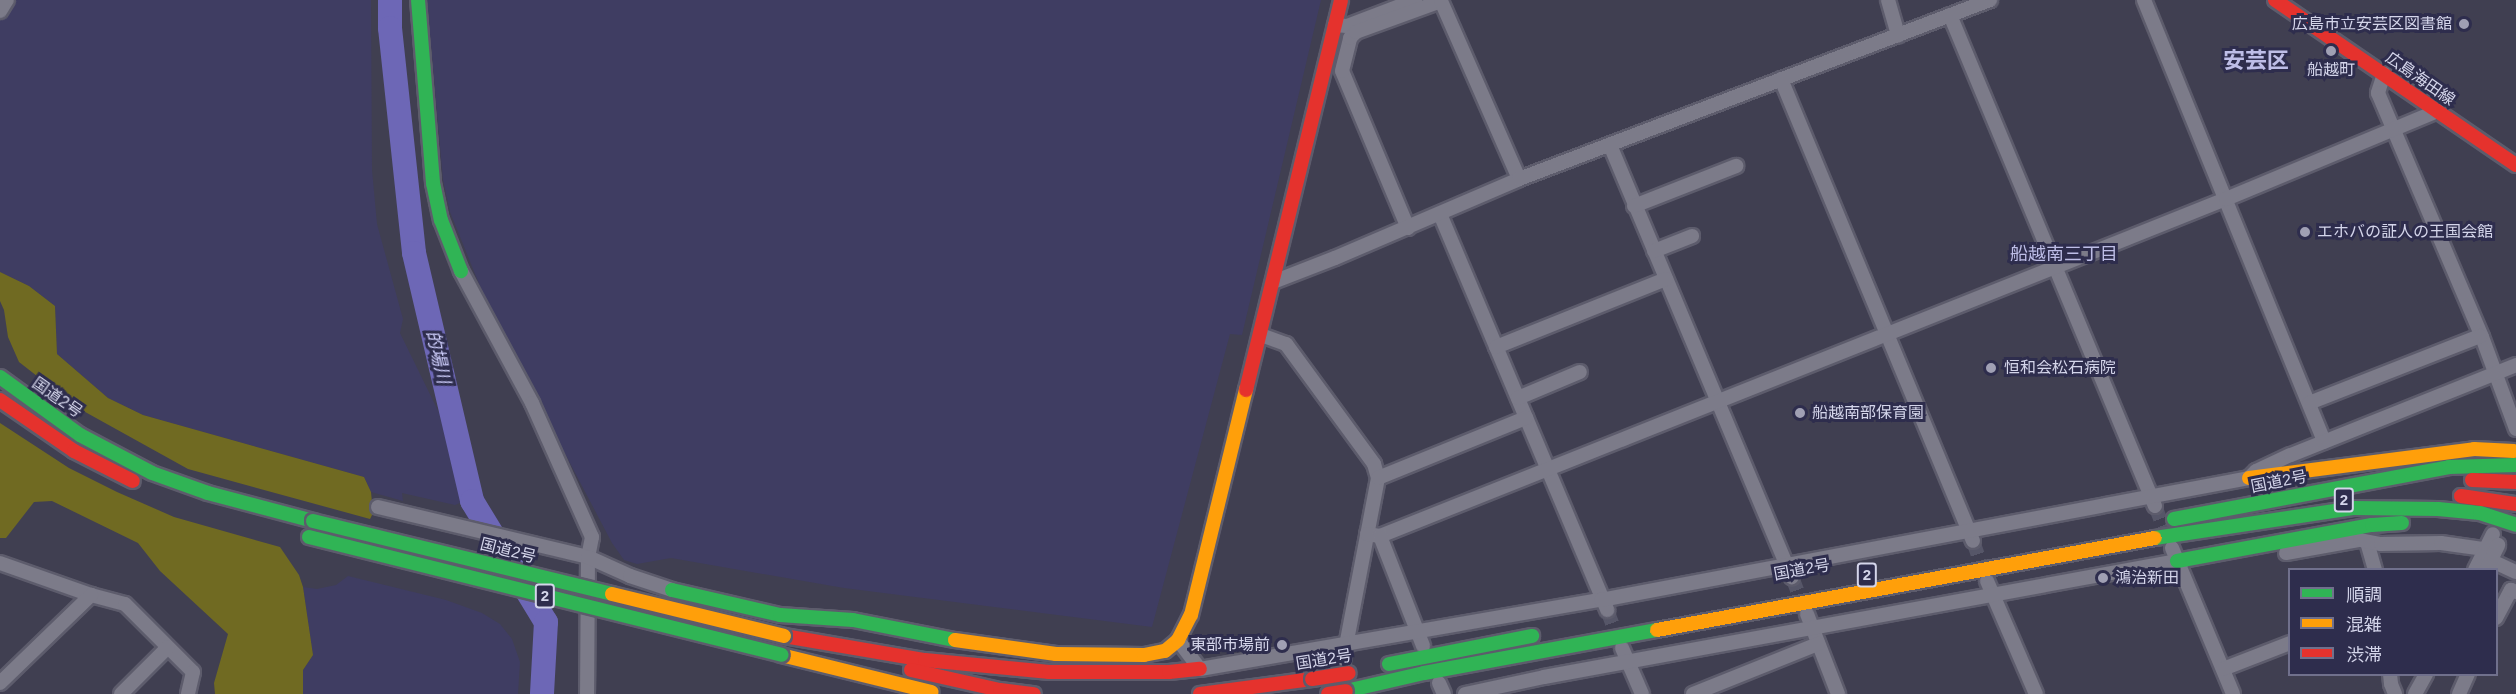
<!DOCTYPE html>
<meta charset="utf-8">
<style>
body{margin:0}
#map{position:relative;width:2516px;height:694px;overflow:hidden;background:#403f51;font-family:Arial,"Noto Sans JP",sans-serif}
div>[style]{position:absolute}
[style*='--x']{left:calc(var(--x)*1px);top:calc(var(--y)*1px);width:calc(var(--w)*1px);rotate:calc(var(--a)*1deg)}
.built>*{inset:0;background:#3f3d62}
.forest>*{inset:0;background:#706a22}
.river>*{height:24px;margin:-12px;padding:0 12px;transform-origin:12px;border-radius:12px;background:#6d67b6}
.street-tunnel>*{height:14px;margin-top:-7px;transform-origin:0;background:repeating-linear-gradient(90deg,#565668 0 14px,transparent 0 21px)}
.roads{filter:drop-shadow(2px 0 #5d5c6c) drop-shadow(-2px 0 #5d5c6c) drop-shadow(0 2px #5d5c6c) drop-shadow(0 -2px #5d5c6c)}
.street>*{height:14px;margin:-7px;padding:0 7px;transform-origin:7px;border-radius:7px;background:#7c7b89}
.fast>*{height:14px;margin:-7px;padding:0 7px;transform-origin:7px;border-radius:7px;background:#30b455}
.slow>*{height:14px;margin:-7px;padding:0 7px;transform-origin:7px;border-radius:7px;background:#ff9f0a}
.jam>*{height:14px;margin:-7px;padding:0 7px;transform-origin:7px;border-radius:7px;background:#e5322d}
.bridges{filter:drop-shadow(2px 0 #5d5c6c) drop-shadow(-2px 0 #5d5c6c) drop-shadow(0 2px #5d5c6c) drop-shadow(0 -2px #5d5c6c)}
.fast-bridge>*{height:14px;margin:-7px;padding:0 7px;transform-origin:7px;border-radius:7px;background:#30b455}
.slow-bridge>*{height:14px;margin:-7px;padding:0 7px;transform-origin:7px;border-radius:7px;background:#ff9f0a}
.jam-bridge>*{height:14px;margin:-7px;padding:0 7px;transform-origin:7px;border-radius:7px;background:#e5322d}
.dots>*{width:16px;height:16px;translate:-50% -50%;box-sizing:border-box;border:3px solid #2e2d4d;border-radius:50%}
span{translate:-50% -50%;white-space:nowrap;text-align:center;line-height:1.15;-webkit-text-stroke:6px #2e2d4d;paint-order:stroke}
.shield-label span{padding:2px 4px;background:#2e2d4d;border:2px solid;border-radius:4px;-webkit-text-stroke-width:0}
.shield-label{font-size:15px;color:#d4d5ea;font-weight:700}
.poi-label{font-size:16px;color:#d4d5ea}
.right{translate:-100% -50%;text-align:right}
.left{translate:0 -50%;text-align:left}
.street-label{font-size:16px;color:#d4d5ea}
.neighbourhood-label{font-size:18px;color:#bebee7}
.water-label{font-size:18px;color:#d0d0fe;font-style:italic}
.district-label{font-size:22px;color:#bebee7;font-weight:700}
.legend{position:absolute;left:2288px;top:568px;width:210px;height:108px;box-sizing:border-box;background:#2e2d4d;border:2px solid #70708c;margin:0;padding:8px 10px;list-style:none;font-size:18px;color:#d4d5ea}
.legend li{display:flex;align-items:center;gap:12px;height:30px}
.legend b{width:30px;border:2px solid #70708c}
</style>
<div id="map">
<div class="built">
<div style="clip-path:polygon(11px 0,371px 0,372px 170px,377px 224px,403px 319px,400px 333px,446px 427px,470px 490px,467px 500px,455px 505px,402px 493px,403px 501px,371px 492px,364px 477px,143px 415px,108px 398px,57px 354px,55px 306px,29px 286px,0 272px,0 14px)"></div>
<div style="clip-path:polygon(427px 0,1321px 0,1242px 335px,1230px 334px,1152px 627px,844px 588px,671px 558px,637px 564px,624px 560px,612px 543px,490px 311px,450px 212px,443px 180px)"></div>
<div style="clip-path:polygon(348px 576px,446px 600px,482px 613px,500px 624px,512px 639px,520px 662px,518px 694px,303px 694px,303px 670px,313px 655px,303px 587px,317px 589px,336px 585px)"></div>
</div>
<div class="forest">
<div style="clip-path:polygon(0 272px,29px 286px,55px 306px,57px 354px,108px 398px,143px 415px,364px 477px,371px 492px,373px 513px,370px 519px,188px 469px,78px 408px,19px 362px,8px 337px,4px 310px,0 301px)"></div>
<div style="clip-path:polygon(0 423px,69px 468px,117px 492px,174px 517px,280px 547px,299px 575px,303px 587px,313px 655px,303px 670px,303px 694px,215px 694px,214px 683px,228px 634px,160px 571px,138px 543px,52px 501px,34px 502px,6px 538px,0 538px)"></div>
</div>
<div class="river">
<div style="--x:390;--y:0;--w:28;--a:90"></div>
<div style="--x:390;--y:28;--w:226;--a:83.9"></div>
<div style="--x:414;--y:253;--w:255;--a:76.8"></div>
<div style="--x:472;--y:501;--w:142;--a:58.6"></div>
<div style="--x:546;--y:622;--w:72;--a:93.2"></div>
</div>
<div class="street-tunnel">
<div style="--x:2155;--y:506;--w:37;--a:68"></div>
<div style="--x:1973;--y:541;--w:34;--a:71"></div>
<div style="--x:1792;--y:577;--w:34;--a:69"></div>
<div style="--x:1607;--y:610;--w:33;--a:69"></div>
</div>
<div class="roads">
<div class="street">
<div style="--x:1888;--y:0;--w:37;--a:74"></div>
<div style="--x:2144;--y:0;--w:477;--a:67.8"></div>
<div style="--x:0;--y:11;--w:13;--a:-58"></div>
<div style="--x:1950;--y:15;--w:532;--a:67.34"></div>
<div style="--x:1335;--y:25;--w:12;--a:5"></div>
<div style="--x:1347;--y:26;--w:73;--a:-20.9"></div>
<div style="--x:2384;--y:74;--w:20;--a:108"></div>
<div style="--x:2378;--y:93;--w:265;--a:66.9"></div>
<div style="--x:2482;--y:337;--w:98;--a:69.7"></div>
<div style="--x:1781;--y:79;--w:500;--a:67.43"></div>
<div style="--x:1610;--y:145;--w:469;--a:67.2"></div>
<div style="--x:1634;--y:206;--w:110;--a:-21.4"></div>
<div style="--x:1440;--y:214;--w:430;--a:67.1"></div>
<div style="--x:1408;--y:228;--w:170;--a:-112.8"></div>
<div style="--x:1342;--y:71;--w:34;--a:-76"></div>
<div style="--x:1350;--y:38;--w:8;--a:-45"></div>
<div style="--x:1356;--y:32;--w:90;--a:-20"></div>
<div style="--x:1441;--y:1;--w:194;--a:66.3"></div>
<div style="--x:1654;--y:251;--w:41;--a:-21.5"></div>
<div style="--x:461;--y:271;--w:150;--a:61.7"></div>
<div style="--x:532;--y:403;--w:147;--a:65.9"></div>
<div style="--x:592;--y:537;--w:20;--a:101"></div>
<div style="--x:588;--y:557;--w:137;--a:90.4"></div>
<div style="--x:1273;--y:282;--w:66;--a:-21.2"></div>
<div style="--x:1335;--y:258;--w:200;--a:-23.2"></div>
<div style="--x:1519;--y:179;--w:504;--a:-20.81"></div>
<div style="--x:1261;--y:335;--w:27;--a:20"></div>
<div style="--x:1286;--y:344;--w:149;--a:53.7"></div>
<div style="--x:1374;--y:464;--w:15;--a:74"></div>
<div style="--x:1378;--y:478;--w:204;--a:100.8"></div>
<div style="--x:1496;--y:347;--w:183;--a:-21.8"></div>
<div style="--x:1518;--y:398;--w:67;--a:-22.8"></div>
<div style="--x:2309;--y:403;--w:184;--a:-21.4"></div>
<div style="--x:1378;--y:478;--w:160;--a:-22.1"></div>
<div style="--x:378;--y:507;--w:216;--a:13.4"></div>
<div style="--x:588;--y:557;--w:46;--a:24.3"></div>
<div style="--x:630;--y:576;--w:44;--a:18.4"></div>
<div style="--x:1367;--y:534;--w:13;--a:9"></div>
<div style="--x:1380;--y:536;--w:911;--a:-21.72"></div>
<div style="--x:2226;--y:199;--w:229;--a:-22.6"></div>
<div style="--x:1380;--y:536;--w:118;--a:68.6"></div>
<div style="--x:2367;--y:542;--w:29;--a:74"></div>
<div style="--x:2172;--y:548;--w:158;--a:67.3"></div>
<div style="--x:2286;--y:553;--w:75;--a:-10"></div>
<div style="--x:2360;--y:540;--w:21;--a:11"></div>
<div style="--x:2381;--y:544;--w:60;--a:-1"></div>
<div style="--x:2441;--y:543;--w:42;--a:8.1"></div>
<div style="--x:2492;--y:561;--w:26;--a:25"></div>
<div style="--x:0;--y:563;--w:96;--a:19.4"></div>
<div style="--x:91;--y:595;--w:35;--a:15"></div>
<div style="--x:125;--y:604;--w:96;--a:45"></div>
<div style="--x:193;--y:672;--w:23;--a:103"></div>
<div style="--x:2475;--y:570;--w:40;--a:-63.4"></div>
<div style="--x:2486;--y:570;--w:28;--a:-64"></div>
<div style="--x:1987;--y:581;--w:123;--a:66.6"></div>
<div style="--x:1807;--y:614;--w:86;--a:68.8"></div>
<div style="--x:2496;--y:618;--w:32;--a:-62"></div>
<div style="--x:2511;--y:590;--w:5;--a:22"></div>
<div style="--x:1178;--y:640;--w:36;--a:53"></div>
<div style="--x:1200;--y:669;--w:407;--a:-9.8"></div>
<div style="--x:1601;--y:600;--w:659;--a:-10.66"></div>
<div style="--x:2249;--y:478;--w:10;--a:-45"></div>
<div style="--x:2256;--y:471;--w:38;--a:-25"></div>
<div style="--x:2291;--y:455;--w:242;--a:-21.8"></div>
<div style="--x:1622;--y:648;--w:50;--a:66.5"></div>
<div style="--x:2223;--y:669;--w:72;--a:-21.2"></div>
<div style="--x:2390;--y:674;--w:10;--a:84"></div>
<div style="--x:2391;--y:684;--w:11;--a:68"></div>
<div style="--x:0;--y:683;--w:127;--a:-44"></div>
<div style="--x:1439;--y:683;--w:12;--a:66"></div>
<div style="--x:121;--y:694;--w:66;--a:-45"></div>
<div style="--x:1465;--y:694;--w:81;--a:-12.1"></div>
<div style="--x:1544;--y:677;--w:644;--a:-10.38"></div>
<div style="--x:2177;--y:561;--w:5;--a:22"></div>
<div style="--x:1693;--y:694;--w:135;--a:-21.8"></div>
<div style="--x:2415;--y:694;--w:23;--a:-61"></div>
<div style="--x:2459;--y:694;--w:22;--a:-66"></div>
</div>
<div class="fast">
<div style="--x:418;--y:0;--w:184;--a:85.3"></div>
<div style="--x:433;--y:183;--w:38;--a:78"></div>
<div style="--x:441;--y:220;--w:55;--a:68.6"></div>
<div style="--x:0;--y:377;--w:99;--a:35.9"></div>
<div style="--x:80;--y:435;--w:81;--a:27.8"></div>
<div style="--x:152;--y:473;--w:59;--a:19.7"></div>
<div style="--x:208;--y:493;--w:109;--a:14.9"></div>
<div style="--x:2174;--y:519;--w:280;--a:-10.7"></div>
<div style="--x:2449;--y:467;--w:67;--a:-1.7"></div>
<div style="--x:2155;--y:538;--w:200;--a:-8.6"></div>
<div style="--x:2353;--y:508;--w:85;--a:0.7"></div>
<div style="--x:2438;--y:509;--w:42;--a:5.4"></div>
<div style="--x:2480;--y:513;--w:38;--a:18"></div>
<div style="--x:2177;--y:561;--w:198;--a:-10.5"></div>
<div style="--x:2372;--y:525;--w:30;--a:-4"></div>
<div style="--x:672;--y:590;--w:111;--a:13"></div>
<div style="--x:780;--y:615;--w:73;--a:3.9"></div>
<div style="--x:853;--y:620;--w:104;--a:11.1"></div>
<div style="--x:1389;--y:664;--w:146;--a:-11.1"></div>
<div style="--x:1346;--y:691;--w:80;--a:-13"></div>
<div style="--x:1424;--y:673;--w:237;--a:-10.5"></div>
</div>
<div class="slow">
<div style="--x:2249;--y:478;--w:227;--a:-7.3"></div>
<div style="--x:2474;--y:449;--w:40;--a:2.9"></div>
<div style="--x:1657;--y:630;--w:506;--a:-10.47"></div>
<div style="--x:955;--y:640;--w:102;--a:7.9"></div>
<div style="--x:1056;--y:654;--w:88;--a:0.7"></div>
<div style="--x:1144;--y:655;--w:21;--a:-11"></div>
<div style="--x:1165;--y:651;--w:17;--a:-40"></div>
<div style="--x:1178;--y:640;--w:28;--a:-63"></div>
<div style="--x:1191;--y:615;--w:232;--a:-76.3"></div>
<div style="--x:781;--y:655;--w:155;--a:13.8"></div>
</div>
<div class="jam">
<div style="--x:2275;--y:0;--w:292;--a:34.4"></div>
<div style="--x:1246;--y:390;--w:401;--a:-76.3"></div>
<div style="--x:0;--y:400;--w:90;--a:34.6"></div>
<div style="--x:74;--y:451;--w:66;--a:27"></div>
<div style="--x:2472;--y:480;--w:44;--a:2.6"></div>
<div style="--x:2461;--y:496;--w:56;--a:8.3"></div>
<div style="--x:784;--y:636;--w:143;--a:9.7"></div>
<div style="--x:925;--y:660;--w:125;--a:5.5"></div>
<div style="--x:1049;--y:672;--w:120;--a:0"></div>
<div style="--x:1169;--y:672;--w:31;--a:-6"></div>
<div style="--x:911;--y:670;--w:91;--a:12.7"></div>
<div style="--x:1000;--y:690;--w:34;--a:7"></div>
<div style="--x:1200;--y:694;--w:113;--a:-7.6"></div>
</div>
</div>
<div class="bridges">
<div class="fast-bridge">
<div style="--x:313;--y:521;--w:308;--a:13.7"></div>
<div style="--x:309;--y:537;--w:487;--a:14"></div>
</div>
<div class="slow-bridge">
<div style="--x:612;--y:594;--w:177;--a:13.7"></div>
</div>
<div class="jam-bridge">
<div style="--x:1312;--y:679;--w:37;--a:-9"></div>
<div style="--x:1328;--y:694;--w:18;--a:-9"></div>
</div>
</div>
<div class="dots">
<div style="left:2464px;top:24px;background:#a0a0b4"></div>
<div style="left:2331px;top:51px;background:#a0a0b4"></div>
<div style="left:2305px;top:232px;background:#a0a0b4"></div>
<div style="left:1991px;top:368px;background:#a0a0b4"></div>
<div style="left:1800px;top:413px;background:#a0a0b4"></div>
<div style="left:2103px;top:578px;background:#a0a0b4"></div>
<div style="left:1282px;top:645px;background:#a0a0b4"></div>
</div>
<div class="shield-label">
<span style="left:2344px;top:500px">2</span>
<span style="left:1867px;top:575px">2</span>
<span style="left:545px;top:596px">2</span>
</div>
<div class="poi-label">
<span class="right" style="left:2452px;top:24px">広島市立安芸区図書館</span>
<span style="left:2331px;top:70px">船越町</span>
<span class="left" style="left:2317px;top:232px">エホバの証人の王国会館</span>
<span class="left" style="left:2004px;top:368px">恒和会松石病院</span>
<span class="left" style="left:1812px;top:413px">船越南部保育園</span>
<span class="left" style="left:2115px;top:578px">鴻治新田</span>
<span class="right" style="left:1270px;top:645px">東部市場前</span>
</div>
<div class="street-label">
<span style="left:2420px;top:79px;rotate:35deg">広島海田線</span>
<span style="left:57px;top:398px;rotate:35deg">国道2号</span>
<span style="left:2279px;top:482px;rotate:-11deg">国道2号</span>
<span style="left:508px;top:551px;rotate:14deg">国道2号</span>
<span style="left:1802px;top:570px;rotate:-10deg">国道2号</span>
<span style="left:1324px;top:660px;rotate:-9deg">国道2号</span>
</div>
<div class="neighbourhood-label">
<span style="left:2064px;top:254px">船越南三丁目</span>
</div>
<div class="water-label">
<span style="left:438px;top:357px;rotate:77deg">的場川</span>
</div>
<div class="district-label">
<span style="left:2256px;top:61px">安芸区</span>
</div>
<ul class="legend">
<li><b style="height:8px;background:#30b455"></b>順調</li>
<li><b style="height:8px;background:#ff9f0a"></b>混雑</li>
<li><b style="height:8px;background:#e5322d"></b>渋滞</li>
</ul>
</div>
